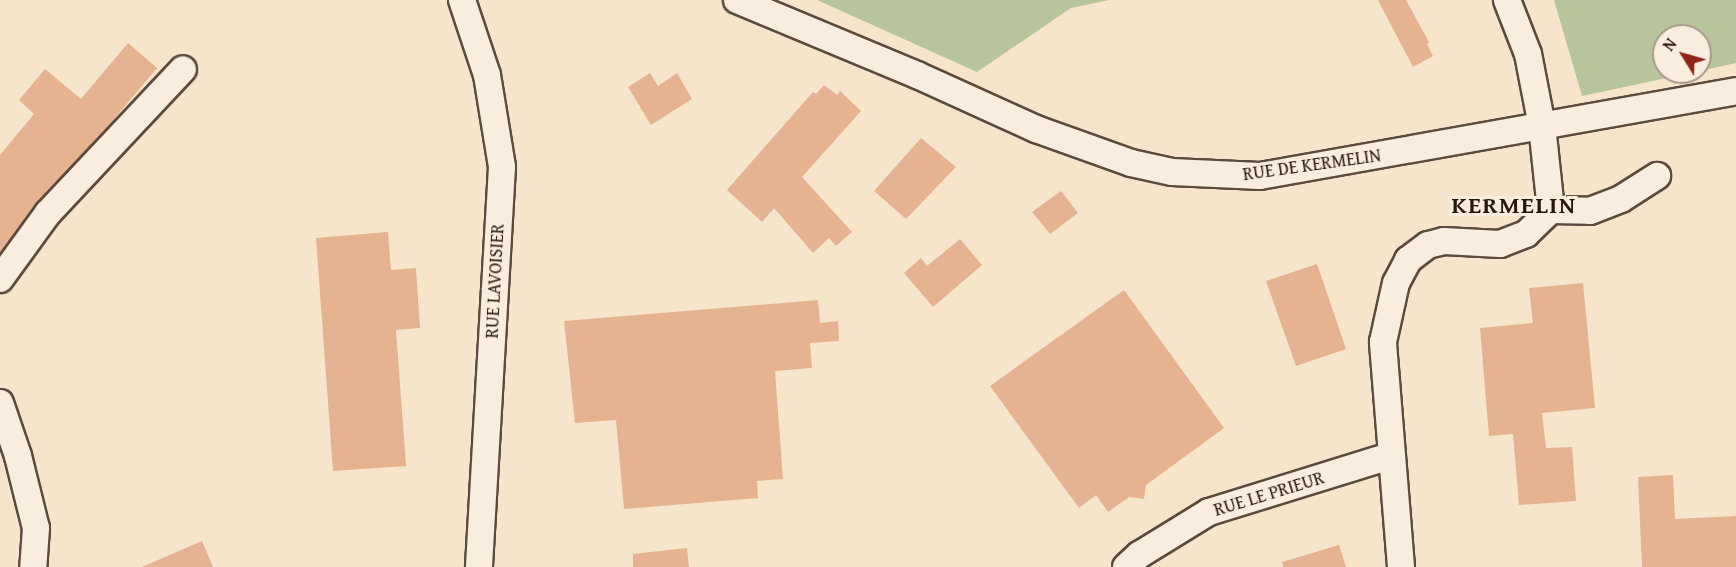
<!DOCTYPE html>
<style>
body{margin:0}
#map{position:relative;width:1736px;height:567px;overflow:hidden;background:#f6e5ca;font-family:"Gentium Book Plus",serif}
div>[style]{position:absolute}
[style*='--x']{left:calc(var(--x)*1px);top:calc(var(--y)*1px);width:calc(var(--w)*1px);rotate:calc(var(--a)*1deg)}
.green>*{inset:0;background:#b8c59a}
.building>*{inset:0;background:#e5b391}
.roads{filter:drop-shadow(2px 0 #5c4a3c) drop-shadow(-2px 0 #5c4a3c) drop-shadow(0 2px #5c4a3c) drop-shadow(0 -2px #5c4a3c)}
.minor>*{height:26px;margin:-13px;padding:0 13px;transform-origin:13px;border-radius:13px;background:#f9eedd}
span{translate:-50% -50%;white-space:nowrap;text-align:center;line-height:1.15;-webkit-text-stroke:6px #f9eedd;paint-order:stroke}
.street-label{font-size:18px;color:#29160d}
.district-label{font-size:24px;color:#29160d;font-weight:700;letter-spacing:1.5px}
.north{position:absolute;left:1652px;top:24px;width:60px;height:60px;box-sizing:border-box;background:#f9eedd;border:2px solid #a6988a;border-radius:50%;rotate:307deg;font-size:16px;font-weight:700;line-height:24px;text-align:center;color:#29160d}
.north::after{content:'';display:block;margin:auto;width:21px;height:27px;background:#8f2418;clip-path:polygon(50% 0,100% 100%,50% 72%,0 100%)}
</style>
<div id="map">
<div class="green">
<div style="clip-path:polygon(817px 0,1109px 0,1071px 8px,977px 72px)"></div>
<div style="clip-path:polygon(1554px 0,1736px 0,1736px 63px,1700px 71px,1700px 36px,1664px 36px,1664px 72px,1695px 72px,1582px 96px)"></div>
</div>
<div class="building">
<div style="clip-path:polygon(1378px 0,1406px 0,1429px 42px,1427px 44px,1433px 56px,1413px 67px)"></div>
<div style="clip-path:polygon(128px 43px,157px 68px,104px 131px,37px 203px,0 254px,0 155px,34px 114px,19px 100px,45px 69px,81px 99px)"></div>
<div style="clip-path:polygon(650px 73px,658px 86px,677px 73px,692px 99px,651px 125px,628px 87px)"></div>
<div style="clip-path:polygon(824px 85px,837px 95px,840px 91px,861px 111px,802px 177px,852px 232px,836px 246px,829px 238px,813px 253px,774px 208px,762px 222px,727px 190px,813px 92px,816px 94px)"></div>
<div style="clip-path:polygon(921px 138px,956px 167px,906px 219px,874px 191px)"></div>
<div style="clip-path:polygon(1061px 191px,1078px 213px,1050px 234px,1032px 212px)"></div>
<div style="clip-path:polygon(388px 232px,391px 270px,416px 268px,420px 328px,396px 330px,406px 466px,333px 471px,316px 238px)"></div>
<div style="clip-path:polygon(960px 239px,982px 265px,933px 307px,904px 273px,921px 258px,927px 266px)"></div>
<div style="clip-path:polygon(1317px 264px,1346px 349px,1296px 366px,1266px 281px)"></div>
<div style="clip-path:polygon(1583px 283px,1595px 408px,1542px 413px,1546px 448px,1572px 447px,1576px 501px,1519px 505px,1513px 434px,1489px 436px,1480px 328px,1533px 323px,1529px 288px)"></div>
<div style="clip-path:polygon(1124px 290px,1224px 428px,1146px 485px,1144px 499px,1129px 497px,1108px 512px,1096px 495px,1079px 508px,990px 386px)"></div>
<div style="clip-path:polygon(818px 300px,820px 323px,838px 321px,839px 341px,810px 343px,812px 368px,775px 371px,783px 479px,757px 481px,758px 498px,624px 509px,616px 420px,575px 423px,564px 321px)"></div>
<div style="clip-path:polygon(1673px 475px,1675px 519px,1736px 516px,1736px 567px,1642px 567px,1638px 477px)"></div>
<div style="clip-path:polygon(202px 541px,213px 567px,142px 567px)"></div>
<div style="clip-path:polygon(1339px 545px,1346px 567px,1283px 567px,1282px 562px)"></div>
<div style="clip-path:polygon(687px 548px,689px 567px,633px 567px,633px 554px)"></div>
</div>
<div class="roads">
<div class="minor">
<div style="--x:462;--y:0;--w:79;--a:71.6"></div>
<div style="--x:487;--y:75;--w:93;--a:80.7"></div>
<div style="--x:502;--y:167;--w:401;--a:93.3"></div>
<div style="--x:737;--y:0;--w:195;--a:22.6"></div>
<div style="--x:917;--y:75;--w:131;--a:24.4"></div>
<div style="--x:1036;--y:129;--w:101;--a:19.7"></div>
<div style="--x:1131;--y:163;--w:42;--a:12.4"></div>
<div style="--x:1172;--y:172;--w:88;--a:2.6"></div>
<div style="--x:1260;--y:176;--w:484;--a:-10.1"></div>
<div style="--x:1551;--y:210;--w:39;--a:1"></div>
<div style="--x:1590;--y:211;--w:33;--a:-21"></div>
<div style="--x:1621;--y:199;--w:43;--a:-32.6"></div>
<div style="--x:0;--y:279;--w:82;--a:-54"></div>
<div style="--x:48;--y:213;--w:197;--a:-46.8"></div>
<div style="--x:0;--y:403;--w:56;--a:71.2"></div>
<div style="--x:18;--y:456;--w:74;--a:76"></div>
<div style="--x:36;--y:528;--w:39;--a:94"></div>
<div style="--x:1126;--y:567;--w:18;--a:-43"></div>
<div style="--x:1139;--y:555;--w:82;--a:-31.6"></div>
<div style="--x:1209;--y:512;--w:189;--a:-17.2"></div>
<div style="--x:1401;--y:567;--w:226;--a:-94.6"></div>
<div style="--x:1383;--y:342;--w:60;--a:-77.6"></div>
<div style="--x:1396;--y:283;--w:26;--a:-62"></div>
<div style="--x:1408;--y:260;--w:25;--a:-37"></div>
<div style="--x:1428;--y:245;--w:16;--a:-14"></div>
<div style="--x:1444;--y:241;--w:56;--a:3.1"></div>
<div style="--x:1500;--y:244;--w:28;--a:-21"></div>
<div style="--x:1526;--y:234;--w:35;--a:-44"></div>
<div style="--x:1551;--y:210;--w:84;--a:-96.1"></div>
<div style="--x:1542;--y:126;--w:73;--a:-101"></div>
<div style="--x:1528;--y:54;--w:58;--a:-111.3"></div>
</div>
</div>
<div class="street-label">
<span style="left:1312px;top:165px;rotate:-8deg">RUE DE KERMELIN</span>
<span style="left:495px;top:281px;rotate:-87deg">RUE LAVOISIER</span>
<span style="left:1269px;top:494px;rotate:-17deg">RUE LE PRIEUR</span>
</div>
<div class="district-label">
<span style="left:1514px;top:205px">KERMELIN</span>
</div>
<div class="north">N</div>
</div>
